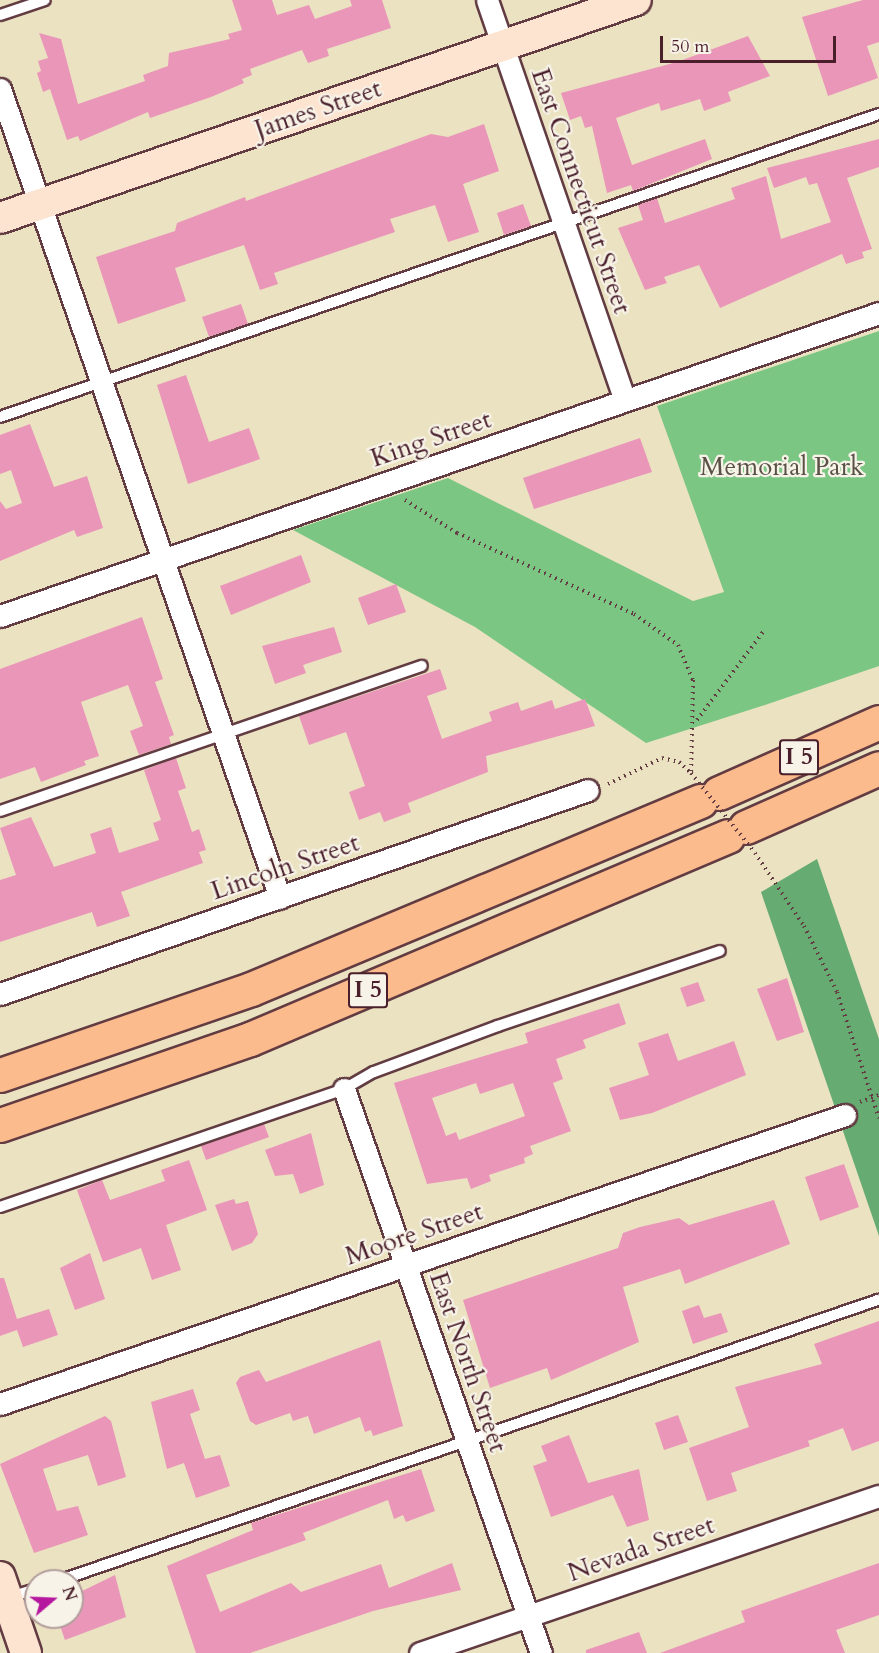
<!DOCTYPE html>
<style>
body{margin:0}
#map{position:relative;width:879px;height:1653px;overflow:hidden;background:#ebe2c2;font-family:Cardo,serif}
div>[style]{position:absolute}
[style*='--x']{left:calc(var(--x)*1px);top:calc(var(--y)*1px);width:calc(var(--w)*1px);rotate:calc(var(--a)*1deg)}
.green>*{inset:0;background:#7cc684}
.forest>*{inset:0;background:#65ab72}
.building>*{inset:0;background:#ea96b8}
.path>*{height:4px;margin-top:-2px;transform-origin:0;background:repeating-linear-gradient(90deg,#623c42 0 1.5px,transparent 0 6px)}
.roads{filter:drop-shadow(2px 0 #623c42) drop-shadow(-2px 0 #623c42) drop-shadow(0 2px #623c42) drop-shadow(0 -2px #623c42)}
.service>*{height:10px;margin:-5px;padding:0 5px;transform-origin:5px;border-radius:5px;background:#fff}
.minor>*{height:21px;margin:-10.5px;padding:0 10.5px;transform-origin:10.5px;border-radius:10.5px;background:#fff}
.secondary>*{height:30px;margin:-15px;padding:0 15px;transform-origin:15px;border-radius:15px;background:#fde4d1}
.motorway>*{height:33px;margin:-16.5px;padding:0 16.5px;transform-origin:16.5px;border-radius:16.5px;background:#fbbb8c}
.path-bridge>*{height:4px;margin-top:-2px;transform-origin:0;background:repeating-linear-gradient(90deg,#623c42 0 1.5px,transparent 0 6px)}
span{translate:-50% -50%;white-space:nowrap;text-align:center;line-height:1.15;-webkit-text-stroke:4.5px #f7f3e8;paint-order:stroke}
.shield-label span{padding:2px 4px;background:#f7f3e8;border:2px solid;border-radius:4px;-webkit-text-stroke-width:0}
.shield-label{font-size:24px;color:#4a1f2b;font-weight:700}
.street-label{font-size:26px;color:#4a1f2b}
.park-label{font-size:26px;color:#595146}
.north{position:absolute;left:24px;top:1569px;width:60px;height:60px;box-sizing:border-box;background:#f7f3e8;border:2px solid #b29e9c;border-radius:50%;rotate:71deg;font-size:16px;font-weight:700;line-height:24px;text-align:center;color:#4a1f2b}
.north::after{content:'';display:block;margin:auto;width:21px;height:27px;background:#b5179e;clip-path:polygon(50% 0,100% 100%,50% 72%,0 100%)}
.scale{position:absolute;left:660px;top:36px;width:176px;height:27px;box-sizing:border-box;border:3px solid #4a1f2b;border-top:0;padding-left:8px;font-size:18px;line-height:21px;white-space:nowrap;color:#4a1f2b;-webkit-text-stroke:4px #f7f3e8;paint-order:stroke}
</style>
<div id="map">
<div class="green">
<div style="clip-path:polygon(879px 331px,879px 666px,765px 705px,646px 743px,475px 627px,293px 530px,448px 478px,693px 601px,724px 592px,657px 406px)"></div>
</div>
<div class="forest">
<div style="clip-path:polygon(817px 859px,879px 1039px,879px 1236px,761px 892px)"></div>
</div>
<div class="building">
<div style="clip-path:polygon(232px 0,272px 0,277px 15px,309px 5px,315px 19px,352px 6px,350px 0,382px 0,391px 28px,327px 49px,329px 56px,308px 63px,302px 50px,250px 69px,252px 75px,242px 79px,244px 83px,211px 97px,150px 118px,148px 112px,80px 141px,78px 136px,67px 140px,50px 89px,43px 92px,37px 73px,41px 71px,38px 61px,48px 58px,39px 33px,61px 39px,78px 104px,145px 81px,143px 75px,168px 66px,169px 53px,230px 39px,228px 34px,242px 30px)"></div>
<div style="clip-path:polygon(863px 0,879px 0,879px 42px,867px 46px,878px 78px,828px 96px,802px 17px)"></div>
<div style="clip-path:polygon(748px 36px,770px 76px,728px 92px,731px 101px,704px 111px,700px 99px,661px 111px,659px 103px,616px 118px,632px 165px,705px 139px,712px 159px,633px 191px,631px 185px,607px 193px,592px 126px,585px 128px,581px 116px,570px 120px,561px 93px,677px 62px)"></div>
<div style="clip-path:polygon(484px 124px,499px 171px,463px 184px,479px 232px,448px 242px,435px 205px,390px 219px,395px 232px,274px 273px,278px 284px,260px 290px,244px 245px,175px 268px,186px 301px,118px 324px,96px 257px,175px 231px,177px 223px,245px 197px,246px 201px,431px 134px,448px 137px)"></div>
<div style="clip-path:polygon(879px 139px,879px 167px,847px 178px,872px 249px,862px 252px,864px 258px,846px 264px,842px 254px,720px 308px,699px 265px,664px 277px,667px 283px,645px 290px,618px 228px,643px 220px,638px 205px,657px 198px,665px 223px,735px 199px,731px 188px,766px 176px,781px 239px,831px 222px,817px 183px,809px 185px,806px 177px,774px 188px,767px 168px)"></div>
<div style="clip-path:polygon(523px 204px,531px 226px,504px 235px,497px 213px)"></div>
<div style="clip-path:polygon(241px 304px,248px 324px,209px 337px,202px 317px)"></div>
<div style="clip-path:polygon(186px 375px,209px 442px,249px 428px,260px 459px,188px 484px,157px 385px)"></div>
<div style="clip-path:polygon(30px 424px,54px 487px,87px 476px,103px 528px,77px 537px,74px 530px,0 561px,0 501px,6px 509px,22px 503px,11px 470px,0 474px,0 435px)"></div>
<div style="clip-path:polygon(640px 438px,652px 472px,534px 509px,523px 478px)"></div>
<div style="clip-path:polygon(301px 555px,311px 582px,231px 615px,220px 586px)"></div>
<div style="clip-path:polygon(396px 584px,406px 612px,368px 625px,358px 598px)"></div>
<div style="clip-path:polygon(142px 617px,163px 679px,155px 682px,174px 735px,169px 737px,171px 744px,139px 755px,130px 731px,143px 726px,128px 685px,81px 702px,99px 756px,84px 761px,86px 765px,41px 782px,35px 767px,0 779px,0 669px)"></div>
<div style="clip-path:polygon(334px 627px,342px 652px,303px 665px,306px 673px,275px 684px,262px 646px)"></div>
<div style="clip-path:polygon(440px 669px,447px 689px,427px 696px,442px 739px,492px 721px,489px 712px,518px 702px,521px 711px,552px 700px,555px 709px,585px 699px,595px 726px,486px 756px,488px 772px,408px 803px,411px 812px,384px 822px,380px 812px,359px 820px,349px 792px,365px 786px,346px 732px,309px 745px,299px 716px)"></div>
<div style="clip-path:polygon(176px 758px,186px 788px,178px 791px,192px 832px,199px 829px,206px 850px,199px 852px,203px 863px,121px 892px,130px 916px,97px 927px,92px 912px,0 942px,0 880px,16px 875px,0 828px,31px 817px,54px 867px,96px 853px,90px 834px,111px 827px,119px 853px,159px 840px,153px 823px,161px 820px,144px 770px)"></div>
<div style="clip-path:polygon(787px 978px,804px 1032px,777px 1041px,757px 989px)"></div>
<div style="clip-path:polygon(698px 982px,705px 1001px,687px 1007px,680px 988px)"></div>
<div style="clip-path:polygon(evenodd,619px 1003px,626px 1024px,583px 1040px,586px 1048px,556px 1059px,563px 1079px,553px 1083px,571px 1131px,530px 1146px,533px 1154px,524px 1158px,525px 1163px,489px 1175px,491px 1181px,471px 1189px,467px 1178px,427px 1184px,394px 1083px,528px 1043px,525px 1033px,619px 1003px,476px 1083px,480px 1094px,513px 1083px,525px 1116px,459px 1140px,456px 1132px,446px 1136px,432px 1098px,476px 1083px)"></div>
<div style="clip-path:polygon(668px 1033px,678px 1061px,734px 1041px,746px 1075px,652px 1113px,620px 1120px,609px 1088px,649px 1075px,638px 1043px)"></div>
<div style="clip-path:polygon(264px 1124px,269px 1137px,206px 1160px,201px 1146px)"></div>
<div style="clip-path:polygon(311px 1133px,324px 1185px,300px 1194px,293px 1174px,275px 1176px,265px 1150px)"></div>
<div style="clip-path:polygon(189px 1160px,207px 1210px,166px 1225px,181px 1270px,152px 1280px,141px 1248px,103px 1262px,77px 1190px,102px 1180px,110px 1200px,165px 1181px,161px 1170px)"></div>
<div style="clip-path:polygon(844px 1164px,859px 1207px,820px 1221px,805px 1177px)"></div>
<div style="clip-path:polygon(234px 1199px,236px 1204px,248px 1201px,258px 1234px,252px 1243px,232px 1251px,215px 1205px)"></div>
<div style="clip-path:polygon(774px 1200px,790px 1244px,685px 1284px,680px 1269px,623px 1287px,639px 1342px,551px 1380px,547px 1368px,490px 1388px,463px 1300px,618px 1248px,623px 1233px,640px 1227px,679px 1218px,689px 1225px)"></div>
<div style="clip-path:polygon(90px 1253px,105px 1299px,75px 1310px,60px 1268px)"></div>
<div style="clip-path:polygon(0 1278px,4px 1278px,17px 1319px,49px 1309px,58px 1335px,23px 1347px,17px 1330px,0 1336px)"></div>
<div style="clip-path:polygon(699px 1305px,704px 1318px,721px 1313px,728px 1332px,693px 1344px,682px 1311px)"></div>
<div style="clip-path:polygon(879px 1321px,879px 1441px,852px 1451px,843px 1428px,808px 1441px,810px 1446px,731px 1473px,737px 1491px,707px 1501px,689px 1448px,749px 1427px,735px 1387px,822px 1364px,814px 1344px)"></div>
<div style="clip-path:polygon(380px 1340px,403px 1426px,373px 1436px,371px 1430px,365px 1432px,360px 1417px,314px 1434px,308px 1416px,293px 1421px,290px 1413px,256px 1425px,250px 1421px,236px 1383px,240px 1377px,259px 1370px,266px 1382px)"></div>
<div style="clip-path:polygon(193px 1389px,200px 1410px,190px 1414px,205px 1459px,220px 1455px,230px 1486px,196px 1498px,184px 1463px,167px 1469px,151px 1402px)"></div>
<div style="clip-path:polygon(678px 1415px,688px 1442px,664px 1450px,655px 1423px)"></div>
<div style="clip-path:polygon(105px 1416px,111px 1421px,126px 1477px,98px 1486px,88px 1455px,43px 1469px,57px 1511px,78px 1506px,88px 1535px,34px 1553px,0 1464px)"></div>
<div style="clip-path:polygon(569px 1435px,588px 1483px,639px 1469px,649px 1520px,627px 1527px,613px 1495px,551px 1517px,533px 1466px,547px 1461px,541px 1446px)"></div>
<div style="clip-path:polygon(421px 1469px,435px 1511px,406px 1522px,403px 1515px,394px 1519px,388px 1500px,303px 1533px,306px 1540px,206px 1575px,220px 1612px,291px 1583px,301px 1592px,381px 1564px,389px 1588px,452px 1563px,461px 1590px,373px 1611px,250px 1653px,196px 1653px,167px 1566px,253px 1530px,251px 1523px)"></div>
<div style="clip-path:polygon(879px 1563px,879px 1615px,836px 1630px,845px 1653px,660px 1653px,745px 1622px,741px 1611px)"></div>
<div style="clip-path:polygon(115px 1575px,126px 1617px,65px 1640px,57px 1617px,72px 1617px,72px 1596px)"></div>
<div style="clip-path:polygon(639px 1632px,647px 1653px,586px 1653px,586px 1650px)"></div>
</div>
<div class="path">
<div style="--x:405;--y:500;--w:62;--a:32.4"></div>
<div style="--x:457;--y:533;--w:195;--a:24.6"></div>
<div style="--x:634;--y:614;--w:54;--a:35.2"></div>
<div style="--x:678;--y:645;--w:38;--a:67"></div>
<div style="--x:693;--y:680;--w:93;--a:91.2"></div>
<div style="--x:697;--y:720;--w:110;--a:-53.1"></div>
<div style="--x:608;--y:784;--w:60;--a:-25.7"></div>
<div style="--x:662;--y:758;--w:17;--a:13"></div>
<div style="--x:679;--y:762;--w:16;--a:43"></div>
<div style="--x:755;--y:853;--w:88;--a:56.1"></div>
<div style="--x:804;--y:926;--w:74;--a:63.4"></div>
<div style="--x:837;--y:992;--w:133;--a:71.6"></div>
<div style="--x:860;--y:1102;--w:20;--a:-20"></div>
</div>
<div class="roads">
<div class="service">
<div style="--x:0;--y:15;--w:47;--a:-18.4"></div>
<div style="--x:0;--y:417;--w:930;--a:-19.02"></div>
<div style="--x:0;--y:811;--w:446;--a:-19"></div>
<div style="--x:0;--y:1207;--w:364;--a:-18.9"></div>
<div style="--x:344;--y:1089;--w:34;--a:-30"></div>
<div style="--x:374;--y:1072;--w:132;--a:-20.4"></div>
<div style="--x:498;--y:1026;--w:234;--a:-18.7"></div>
<div style="--x:58;--y:1581;--w:867;--a:-18.92"></div>
<div style="--x:10;--y:1597;--w:27;--a:-17"></div>
</div>
<div class="minor">
<div style="--x:487;--y:0;--w:423;--a:71"></div>
<div style="--x:0;--y:89;--w:856;--a:70.91"></div>
<div style="--x:0;--y:616;--w:930;--a:-19.02"></div>
<div style="--x:0;--y:994;--w:622;--a:-19.13"></div>
<div style="--x:344;--y:1089;--w:597;--a:70.75"></div>
<div style="--x:0;--y:1404;--w:893;--a:-18.88"></div>
<div style="--x:420;--y:1653;--w:485;--a:-18.9"></div>
</div>
<div class="secondary">
<div style="--x:0;--y:218;--w:672;--a:-18.92"></div>
<div style="--x:0;--y:1577;--w:80;--a:71.1"></div>
</div>
<div class="motorway">
<div style="--x:719;--y:793;--w:175;--a:-23.9"></div>
<div style="--x:746;--y:827;--w:145;--a:-23.9"></div>
<div style="--x:0;--y:1075;--w:265;--a:-18.9"></div>
<div style="--x:251;--y:989;--w:487;--a:-22.7"></div>
<div style="--x:0;--y:1125;--w:264;--a:-19"></div>
<div style="--x:250;--y:1039;--w:519;--a:-23.01"></div>
</div>
</div>
<div class="path-bridge">
<div style="--x:691;--y:773;--w:102;--a:51.3"></div>
</div>
<div class="shield-label">
<span style="left:799px;top:757px">I 5</span>
<span style="left:368px;top:990px">I 5</span>
</div>
<div class="street-label">
<span style="left:318px;top:109px;rotate:-19deg">James Street</span>
<span style="left:581px;top:191px;rotate:71deg">East Connecticut Street</span>
<span style="left:431px;top:439px;rotate:-19deg">King Street</span>
<span style="left:285px;top:867px;rotate:-19deg">Lincoln Street</span>
<span style="left:414px;top:1234px;rotate:-19deg">Moore Street</span>
<span style="left:468px;top:1362px;rotate:71deg">East North Street</span>
<span style="left:641px;top:1549px;rotate:-19deg">Nevada Street</span>
</div>
<div class="park-label">
<span style="left:782px;top:467px">Memorial Park</span>
</div>
<div class="north">N</div>
<div class="scale">50 m</div>
</div>
